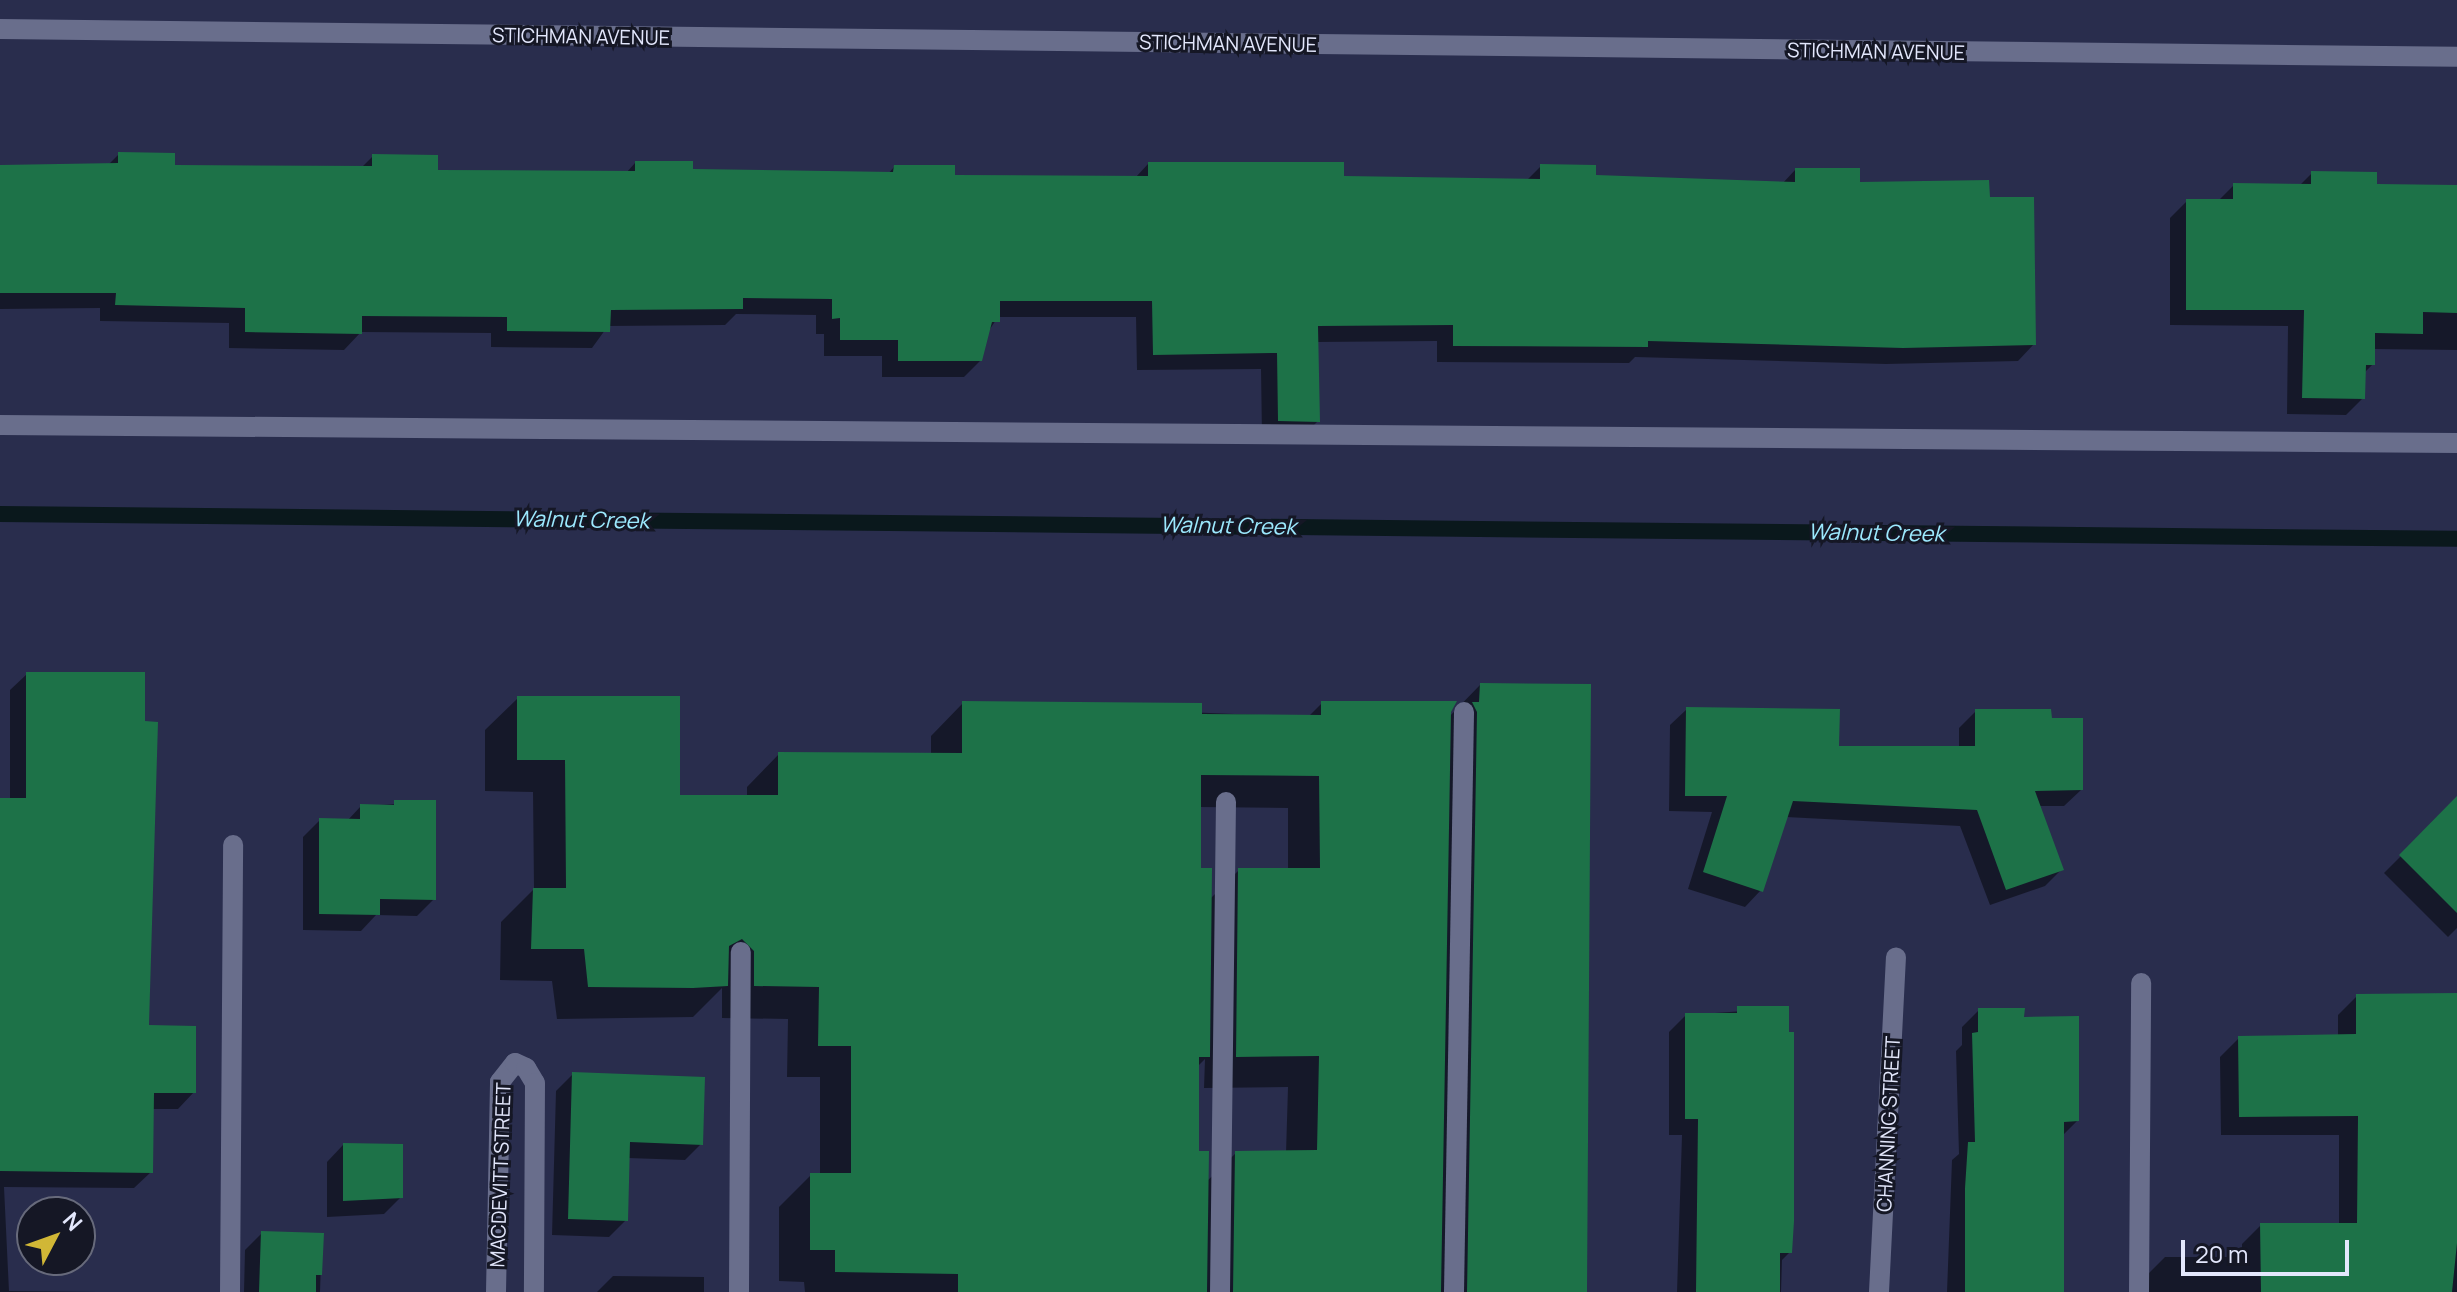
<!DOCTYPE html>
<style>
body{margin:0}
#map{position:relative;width:2457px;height:1292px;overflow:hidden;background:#292d4d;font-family:Manrope,sans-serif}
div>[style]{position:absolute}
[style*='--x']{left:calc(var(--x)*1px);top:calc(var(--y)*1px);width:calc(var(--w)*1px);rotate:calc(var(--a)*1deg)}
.shadow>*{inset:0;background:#0007}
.stream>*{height:16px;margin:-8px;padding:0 8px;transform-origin:8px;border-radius:8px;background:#0a181c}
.building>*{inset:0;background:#1d7248}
.lane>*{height:20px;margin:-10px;padding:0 10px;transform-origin:10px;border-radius:10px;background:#696e8c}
.street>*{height:20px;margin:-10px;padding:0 10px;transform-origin:10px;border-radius:10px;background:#696e8c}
span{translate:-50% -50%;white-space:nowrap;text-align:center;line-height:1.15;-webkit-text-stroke:6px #151725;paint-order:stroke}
.street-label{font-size:20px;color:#e3e7fc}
.water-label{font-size:22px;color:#9ce9fe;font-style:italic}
.north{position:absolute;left:16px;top:1196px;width:80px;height:80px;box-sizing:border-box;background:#151725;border:2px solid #676a7b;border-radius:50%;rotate:49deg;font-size:22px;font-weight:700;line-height:32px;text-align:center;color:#e3e7fc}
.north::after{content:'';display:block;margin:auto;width:28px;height:36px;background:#d1b736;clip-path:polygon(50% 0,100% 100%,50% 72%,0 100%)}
.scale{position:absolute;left:2181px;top:1240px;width:168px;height:36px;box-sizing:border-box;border:4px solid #e3e7fc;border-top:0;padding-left:10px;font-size:24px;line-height:28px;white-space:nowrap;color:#e3e7fc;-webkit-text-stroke:6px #151725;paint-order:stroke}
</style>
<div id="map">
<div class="shadow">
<div style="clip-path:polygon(119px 154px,173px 167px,361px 168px,373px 156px,436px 172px,626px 173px,635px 163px,692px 171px,888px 174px,894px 167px,953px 177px,1135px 178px,1148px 164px,1342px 178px,1526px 181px,1541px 166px,1595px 177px,1782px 184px,1795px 170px,1858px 184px,1988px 199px,2034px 344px,2018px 361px,1886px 364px,1635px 357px,1629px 363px,1437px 362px,1437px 341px,1317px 342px,1318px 421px,1301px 438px,1262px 437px,1261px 369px,1137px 370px,1136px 317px,998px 317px,988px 332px,981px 360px,964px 377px,882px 377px,882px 356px,824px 356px,824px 334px,816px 334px,816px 315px,736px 314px,725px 325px,608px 326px,592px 348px,491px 347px,491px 333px,361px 332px,344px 350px,229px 348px,229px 323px,100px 321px,100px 308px,0 309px,0 167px,107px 166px)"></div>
<div style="clip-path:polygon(2312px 173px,2375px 186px,2457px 187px,2457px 350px,2373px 349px,2373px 364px,2363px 374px,2363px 398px,2346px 415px,2287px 414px,2288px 326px,2170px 325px,2170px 218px,2187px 201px,2218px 201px,2234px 185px,2299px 186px)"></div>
<div style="clip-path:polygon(27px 674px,147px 1027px,194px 1092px,178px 1109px,152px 1109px,151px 1172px,134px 1188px,4px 1187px,9px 1291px,98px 1292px,0 1292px,0 800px,10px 800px,10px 690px)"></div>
<div style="clip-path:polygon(evenodd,1480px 685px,1585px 1292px,805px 1292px,804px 1282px,779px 1281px,779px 1207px,811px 1175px,820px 1175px,820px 1077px,787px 1077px,788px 1019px,722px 1018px,722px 988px,693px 1017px,557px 1019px,552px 981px,500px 980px,501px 922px,534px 889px,533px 792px,485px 791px,485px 730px,518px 698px,678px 797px,747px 797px,747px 787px,779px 754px,931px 755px,931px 736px,963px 703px,1308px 717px,1322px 703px,1446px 720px,1480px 685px,1199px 807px,1288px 808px,1288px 870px,1239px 870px,1210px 899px,1199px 870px,1199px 807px,1480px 685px,1205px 1059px,1204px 1088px,1288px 1087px,1286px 1153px,1236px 1153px,1206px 1182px,1197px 1153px,1197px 1067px,1205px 1059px)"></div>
<div style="clip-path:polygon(1687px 709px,1837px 748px,1959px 748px,1959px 728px,1976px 711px,2050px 720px,2081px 790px,2064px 806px,2038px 806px,2062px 869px,2045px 886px,1990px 905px,1960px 826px,1786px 817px,1761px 890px,1745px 907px,1688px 889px,1712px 812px,1669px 811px,1670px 725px)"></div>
<div style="clip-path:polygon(2457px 800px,2457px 928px,2448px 937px,2384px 873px)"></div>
<div style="clip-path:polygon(434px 802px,434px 899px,417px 916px,376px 915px,361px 931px,303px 930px,303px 837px,320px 820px,347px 821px,361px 806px)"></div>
<div style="clip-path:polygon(2457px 995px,2457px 1292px,2146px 1292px,2146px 1276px,2165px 1257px,2242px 1257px,2242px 1244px,2261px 1225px,2339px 1225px,2339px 1135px,2221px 1135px,2220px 1057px,2239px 1038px,2338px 1036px,2338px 1015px,2357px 996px)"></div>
<div style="clip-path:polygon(1787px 1008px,1790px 1252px,1782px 1260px,1781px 1292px,1677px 1292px,1682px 1135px,1669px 1135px,1669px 1032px,1686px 1015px)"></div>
<div style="clip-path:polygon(1979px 1010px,2022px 1019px,2077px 1121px,2062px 1136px,2062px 1292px,1947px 1292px,1952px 1160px,1959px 1154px,1956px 1051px,1962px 1045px,1962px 1027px)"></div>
<div style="clip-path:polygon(573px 1074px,701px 1144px,685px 1160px,628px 1158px,626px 1220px,609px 1237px,552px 1235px,556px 1091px)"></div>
<div style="clip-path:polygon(343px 1145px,401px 1197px,384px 1214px,327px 1217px,327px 1162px)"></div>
<div style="clip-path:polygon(262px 1233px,322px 1235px,320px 1292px,244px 1292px,245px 1250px)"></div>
<div style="clip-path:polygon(613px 1276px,704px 1277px,704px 1292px,597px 1292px)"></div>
</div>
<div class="stream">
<div style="--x:0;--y:514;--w:2457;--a:0.58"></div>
</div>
<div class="building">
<div style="clip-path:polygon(118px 152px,175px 153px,175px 165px,372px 166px,372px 154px,438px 155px,438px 170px,635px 171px,635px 161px,693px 161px,693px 169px,893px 172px,894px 165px,955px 165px,955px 175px,1148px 176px,1148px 162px,1344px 162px,1344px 176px,1540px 179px,1540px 164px,1596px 165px,1596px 175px,1795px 182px,1795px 168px,1860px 168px,1860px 182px,1989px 180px,1990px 197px,2034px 197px,2036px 345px,1903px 348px,1648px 341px,1648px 347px,1453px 346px,1453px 325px,1318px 326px,1320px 422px,1278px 421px,1277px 353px,1153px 355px,1152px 301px,1000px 301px,1000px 322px,992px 322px,982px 361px,898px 361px,898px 340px,840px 340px,840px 318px,832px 319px,832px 299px,743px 298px,743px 309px,611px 310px,610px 332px,507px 331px,507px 317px,362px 316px,362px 334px,245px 332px,245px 308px,115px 305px,116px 293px,0 293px,0 165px,118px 163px)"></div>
<div style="clip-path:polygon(2311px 171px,2377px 172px,2377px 184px,2457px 185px,2457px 313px,2423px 312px,2423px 334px,2375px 333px,2375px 365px,2366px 365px,2365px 399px,2302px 398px,2304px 310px,2186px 310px,2186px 199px,2233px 199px,2233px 183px,2311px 184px)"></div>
<div style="clip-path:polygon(26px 672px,145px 672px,145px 721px,158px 722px,149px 1025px,196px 1026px,196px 1093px,154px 1093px,153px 1173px,0 1171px,0 798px,26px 798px)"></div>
<div style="clip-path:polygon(1480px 683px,1591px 684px,1587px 1292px,1467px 1292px,1477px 712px,1472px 702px,1479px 702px)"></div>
<div style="clip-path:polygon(517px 696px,680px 696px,680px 795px,778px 795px,778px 752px,962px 753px,962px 701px,1202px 703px,1202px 714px,1321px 715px,1321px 701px,1457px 701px,1451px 712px,1441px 1292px,1233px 1292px,1235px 1151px,1317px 1150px,1319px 1056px,1236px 1057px,1238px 868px,1320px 868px,1319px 776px,1201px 775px,1201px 868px,1212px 868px,1210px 1057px,1199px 1057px,1199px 1151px,1209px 1151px,1207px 1292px,958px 1292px,958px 1274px,835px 1272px,835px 1250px,810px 1250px,810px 1173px,851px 1173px,851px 1046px,818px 1046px,819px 987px,754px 986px,754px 951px,742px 939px,729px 946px,728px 986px,693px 988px,588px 987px,584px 949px,531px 949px,533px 888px,566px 888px,565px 760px,517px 760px)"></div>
<div style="clip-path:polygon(1686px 707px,1840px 709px,1839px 746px,1975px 746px,1975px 709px,2051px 709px,2052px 718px,2083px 718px,2083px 790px,2035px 791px,2064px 870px,2006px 890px,1977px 810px,1793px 801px,1763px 892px,1703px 872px,1727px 796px,1685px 796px)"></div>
<div style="clip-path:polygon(2457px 796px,2457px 913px,2399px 855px)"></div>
<div style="clip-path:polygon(394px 800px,436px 800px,436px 900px,380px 899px,380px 915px,319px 914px,319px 818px,360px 819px,360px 804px,394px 805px)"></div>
<div style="clip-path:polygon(2457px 993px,2457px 1243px,2452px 1292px,2261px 1292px,2260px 1223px,2357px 1223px,2358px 1116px,2239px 1117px,2238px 1036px,2356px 1034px,2356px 994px)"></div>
<div style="clip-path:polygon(1737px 1006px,1789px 1006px,1789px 1032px,1794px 1032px,1794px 1221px,1792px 1253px,1780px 1253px,1780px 1292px,1696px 1292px,1698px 1119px,1685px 1119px,1685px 1013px,1737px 1013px)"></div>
<div style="clip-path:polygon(1978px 1008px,2025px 1008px,2024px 1017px,2079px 1016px,2079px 1121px,2064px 1122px,2064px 1292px,1965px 1292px,1965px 1188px,1968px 1142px,1975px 1142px,1972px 1033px,1978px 1032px)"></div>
<div style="clip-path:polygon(572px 1072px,705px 1077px,703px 1145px,630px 1142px,628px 1221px,568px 1219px)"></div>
<div style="clip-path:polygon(343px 1143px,403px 1144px,403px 1198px,343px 1201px)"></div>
<div style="clip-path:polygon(261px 1231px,324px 1233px,322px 1275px,316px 1275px,316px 1292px,259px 1292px)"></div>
</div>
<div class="lane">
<div style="--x:0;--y:425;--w:2457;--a:0.42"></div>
<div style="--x:230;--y:1292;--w:447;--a:-89.6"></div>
<div style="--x:739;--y:1292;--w:340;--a:-89.7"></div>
<div style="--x:1220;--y:1292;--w:490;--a:-89.3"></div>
<div style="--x:1454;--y:1292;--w:580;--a:-89.01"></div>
<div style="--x:2139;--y:1292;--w:309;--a:-89.6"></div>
</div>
<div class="street">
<div style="--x:0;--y:29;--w:2457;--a:0.65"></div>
<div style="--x:496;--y:1292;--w:210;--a:-88.9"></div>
<div style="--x:500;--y:1082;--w:24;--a:-52"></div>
<div style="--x:515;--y:1063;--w:12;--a:24"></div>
<div style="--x:526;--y:1068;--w:17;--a:59"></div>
<div style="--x:535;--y:1083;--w:209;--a:90.3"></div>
<div style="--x:1879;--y:1292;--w:335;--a:-87.1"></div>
</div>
<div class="street-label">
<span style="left:581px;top:36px;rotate:1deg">STICHMAN AVENUE</span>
<span style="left:1228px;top:43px;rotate:1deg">STICHMAN AVENUE</span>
<span style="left:1876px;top:51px;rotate:1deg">STICHMAN AVENUE</span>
<span style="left:1888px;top:1124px;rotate:-87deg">CHANNING STREET</span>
<span style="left:500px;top:1175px;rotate:-88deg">MACDEVITT STREET</span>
</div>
<div class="water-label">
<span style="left:581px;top:520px;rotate:1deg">Walnut Creek</span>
<span style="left:1228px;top:526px;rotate:1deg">Walnut Creek</span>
<span style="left:1876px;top:533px;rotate:1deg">Walnut Creek</span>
</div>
<div class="north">N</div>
<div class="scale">20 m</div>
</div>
